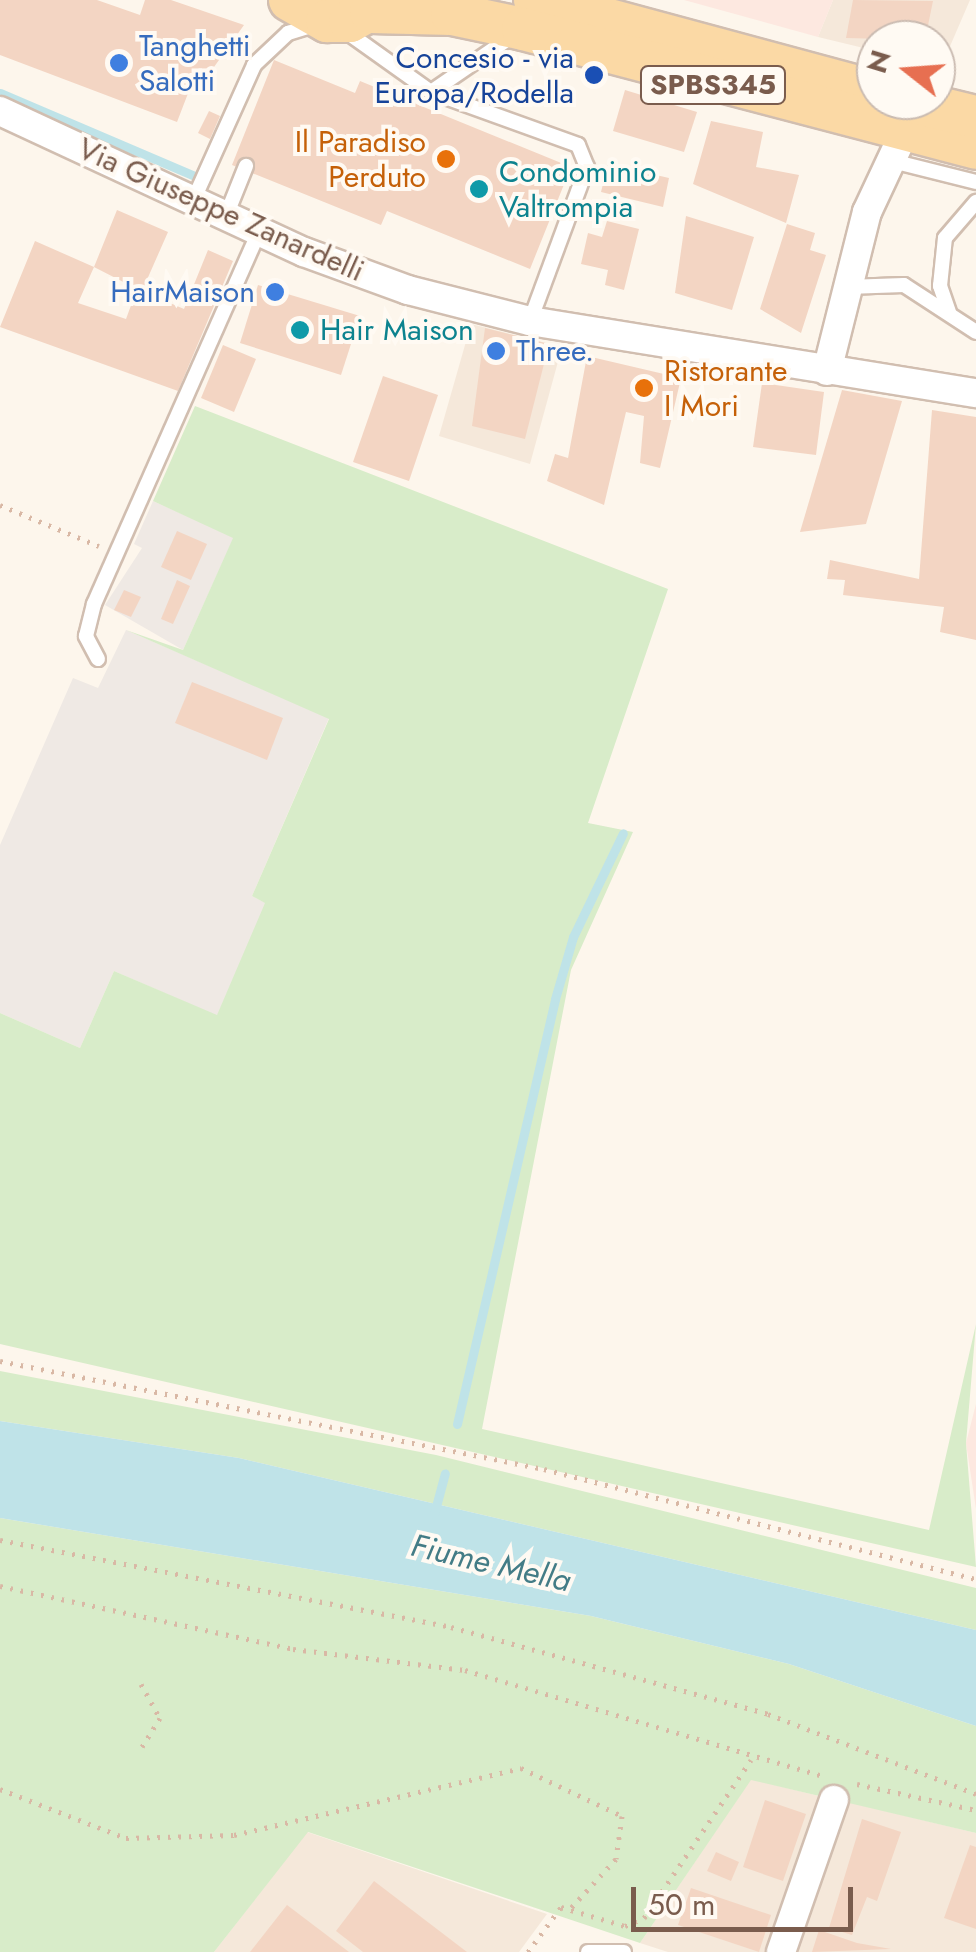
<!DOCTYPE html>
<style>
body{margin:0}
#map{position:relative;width:976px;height:1952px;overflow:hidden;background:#fdf6ec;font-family:Jost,sans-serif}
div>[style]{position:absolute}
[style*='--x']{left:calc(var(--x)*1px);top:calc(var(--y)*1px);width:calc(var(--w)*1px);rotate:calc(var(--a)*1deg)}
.residential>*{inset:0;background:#f5e8da}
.commercial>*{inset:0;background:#fde8e0}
.industrial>*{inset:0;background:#efe9e4}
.green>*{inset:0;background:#d8ecc9}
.water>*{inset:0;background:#bfe3e8}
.stream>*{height:9px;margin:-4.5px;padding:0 4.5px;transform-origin:4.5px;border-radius:4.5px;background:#bfe3e8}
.building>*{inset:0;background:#f3d5c3}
.path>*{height:5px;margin-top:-2.5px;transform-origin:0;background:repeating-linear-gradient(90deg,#d9b8a5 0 2.5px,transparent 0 10.5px)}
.roads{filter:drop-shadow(2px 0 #d1beb0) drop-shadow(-2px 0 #d1beb0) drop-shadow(0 2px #d1beb0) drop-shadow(0 -2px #d1beb0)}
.lane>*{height:14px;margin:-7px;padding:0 7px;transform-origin:7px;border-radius:7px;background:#fff}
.street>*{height:28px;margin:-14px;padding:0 14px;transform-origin:14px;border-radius:14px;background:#fff}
.primary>*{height:42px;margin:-21px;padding:0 21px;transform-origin:21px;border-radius:21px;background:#fbd9a5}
.dots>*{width:28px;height:28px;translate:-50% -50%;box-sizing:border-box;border:5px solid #fffaf3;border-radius:50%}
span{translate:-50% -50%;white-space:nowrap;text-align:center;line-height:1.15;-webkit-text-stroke:8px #fffaf3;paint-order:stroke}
.shield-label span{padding:2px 8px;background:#fffaf3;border:2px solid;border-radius:8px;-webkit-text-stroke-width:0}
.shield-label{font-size:28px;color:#7a5c4d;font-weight:700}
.shop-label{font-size:30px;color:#366cbe}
.left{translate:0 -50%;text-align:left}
.right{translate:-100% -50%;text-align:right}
.transit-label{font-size:30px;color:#164399}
.food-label{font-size:30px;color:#c56008}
.culture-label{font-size:30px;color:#0d838f}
.street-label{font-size:30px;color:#7a5c4d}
.water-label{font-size:32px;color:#437c86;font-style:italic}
.north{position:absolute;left:856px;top:20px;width:100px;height:100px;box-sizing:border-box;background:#fffaf3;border:2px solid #cabbb1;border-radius:50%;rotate:287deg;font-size:28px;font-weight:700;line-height:40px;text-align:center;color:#7a5c4d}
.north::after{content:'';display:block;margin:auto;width:35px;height:45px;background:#e76f51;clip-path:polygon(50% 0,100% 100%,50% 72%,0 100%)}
.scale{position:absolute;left:631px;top:1887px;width:222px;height:45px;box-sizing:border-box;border:5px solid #7a5c4d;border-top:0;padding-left:12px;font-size:30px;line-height:35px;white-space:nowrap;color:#7a5c4d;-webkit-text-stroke:8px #fffaf3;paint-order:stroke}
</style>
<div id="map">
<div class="residential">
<div style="clip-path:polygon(833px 0,970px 0,941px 67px,936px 40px,876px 40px,876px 51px,818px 37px)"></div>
<div style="clip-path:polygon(471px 324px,562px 347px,530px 464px,439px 436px)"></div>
<div style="clip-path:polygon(751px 1779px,827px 1798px,773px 1952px,668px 1952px,640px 1943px)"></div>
<div style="clip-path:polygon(844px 1801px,976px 1833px,976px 1952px,791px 1952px)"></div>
<div style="clip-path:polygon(307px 1832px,547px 1914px,519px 1952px,214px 1952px)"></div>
</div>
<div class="commercial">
<div style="clip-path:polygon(684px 0,833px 0,818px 37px)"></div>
<div style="clip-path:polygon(976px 1404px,976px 1509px,966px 1443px)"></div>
</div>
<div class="industrial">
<div style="clip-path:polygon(153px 501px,234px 537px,183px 650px,105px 605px,142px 548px,134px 544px)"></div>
<div style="clip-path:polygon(126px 630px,329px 718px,252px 896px,266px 903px,217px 1016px,114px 971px,80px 1048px,0 1013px,0 845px,73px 678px,98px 688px)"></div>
</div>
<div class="green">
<div style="clip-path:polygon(195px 406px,668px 589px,588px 823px,633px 832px,571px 970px,482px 1429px,929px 1530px,976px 1324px,966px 1443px,976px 1567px,0 1344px,0 1013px,80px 1048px,114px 971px,217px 1015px,265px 903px,252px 896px,329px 719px,126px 630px,183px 650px,233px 538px,153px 501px)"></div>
<div style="clip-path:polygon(0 1371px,436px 1455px,976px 1588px,976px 1630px,239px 1458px,0 1421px)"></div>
<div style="clip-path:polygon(0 1518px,591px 1616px,789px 1664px,976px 1726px,976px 1833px,751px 1780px,640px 1943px,308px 1832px,214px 1952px,0 1952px)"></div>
</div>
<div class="water">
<div style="clip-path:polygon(0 1421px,239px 1458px,976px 1630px,976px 1726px,789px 1664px,591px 1616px,0 1518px)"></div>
</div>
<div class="stream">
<div style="--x:0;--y:93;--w:212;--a:23.1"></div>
<div style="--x:457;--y:1424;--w:436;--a:-77"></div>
<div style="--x:555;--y:999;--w:65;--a:-73.8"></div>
<div style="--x:573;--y:937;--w:115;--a:-64.3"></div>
<div style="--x:434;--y:1514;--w:42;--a:-75"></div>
</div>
<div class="building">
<div style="clip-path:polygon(0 0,97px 0,140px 15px,145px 0,171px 0,244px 25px,209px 74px,197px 70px,177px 122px,0 55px)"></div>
<div style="clip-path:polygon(853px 0,933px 1px,925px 40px,846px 38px)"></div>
<div style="clip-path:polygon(274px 60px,355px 93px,360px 81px,571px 167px,530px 269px,387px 211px,381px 225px,232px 165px)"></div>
<div style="clip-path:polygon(625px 90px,697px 112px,684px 152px,613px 131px)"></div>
<div style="clip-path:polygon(209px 111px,220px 116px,210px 139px,198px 133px)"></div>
<div style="clip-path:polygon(711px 121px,763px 132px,756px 167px,799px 175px,786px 223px,693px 184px)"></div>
<div style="clip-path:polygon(608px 164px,669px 178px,663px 207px,601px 192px)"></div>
<div style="clip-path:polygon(evenodd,117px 210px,168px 232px,142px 291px,184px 309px,208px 250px,233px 261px,178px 391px,0 327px,35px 241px,94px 267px,117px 210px,94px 267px,137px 289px,126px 319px,78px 303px,94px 267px)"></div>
<div style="clip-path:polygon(686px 216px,754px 237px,732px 310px,675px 293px)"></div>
<div style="clip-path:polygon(607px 221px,639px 229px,624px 290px,605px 285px,608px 270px,581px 264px,588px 233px,602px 237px)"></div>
<div style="clip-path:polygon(787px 224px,815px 233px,810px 250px,826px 255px,801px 333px,760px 309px)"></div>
<div style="clip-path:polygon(258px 285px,360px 316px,341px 375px,240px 343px)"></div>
<div style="clip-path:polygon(485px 328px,549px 344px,525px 439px,472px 426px)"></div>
<div style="clip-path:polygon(223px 345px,256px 359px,234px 412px,201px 398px)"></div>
<div style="clip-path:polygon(587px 356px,681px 378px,660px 468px,640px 463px,644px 416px,626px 412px,604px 505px,547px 481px,555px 454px,568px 458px)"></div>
<div style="clip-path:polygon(383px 376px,438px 395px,409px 481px,353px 462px)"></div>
<div style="clip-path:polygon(762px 383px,824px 392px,816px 455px,753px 447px)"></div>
<div style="clip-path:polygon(842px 390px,902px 401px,866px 524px,800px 532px)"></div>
<div style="clip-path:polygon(932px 410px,976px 417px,976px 640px,940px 632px,944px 607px,843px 595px,845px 580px,827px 579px,830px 560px,919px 579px)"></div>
<div style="clip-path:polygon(177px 531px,207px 544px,191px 580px,161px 567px)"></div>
<div style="clip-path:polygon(177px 580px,190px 586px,173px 624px,161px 619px)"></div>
<div style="clip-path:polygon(124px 590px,141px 597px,131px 617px,114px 610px)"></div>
<div style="clip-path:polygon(192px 682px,283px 718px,267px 760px,175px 723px)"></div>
<div style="clip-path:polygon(765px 1800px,806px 1814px,783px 1881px,743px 1867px)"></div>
<div style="clip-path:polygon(862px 1819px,901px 1832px,877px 1901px,867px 1897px,852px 1935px,829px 1928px)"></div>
<div style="clip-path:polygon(970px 1845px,976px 1847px,976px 1929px,944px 1918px)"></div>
<div style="clip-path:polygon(716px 1852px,739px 1862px,731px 1881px,707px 1871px)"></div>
<div style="clip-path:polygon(374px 1881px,467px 1952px,363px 1952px,336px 1931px)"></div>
<div style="clip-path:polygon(691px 1888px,771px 1915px,759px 1952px,678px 1925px)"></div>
<div style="clip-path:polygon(287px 1905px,349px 1952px,250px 1952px)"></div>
<div style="clip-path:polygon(819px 1930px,857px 1943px,891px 1949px,812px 1952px)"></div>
</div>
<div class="path">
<div style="--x:0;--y:505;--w:107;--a:22.5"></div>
<div style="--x:0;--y:1361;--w:555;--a:11.23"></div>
<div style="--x:544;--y:1469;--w:446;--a:14.3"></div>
<div style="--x:0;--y:1540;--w:459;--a:10.9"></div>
<div style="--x:451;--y:1627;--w:329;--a:15.3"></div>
<div style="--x:768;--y:1714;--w:223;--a:21"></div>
<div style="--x:0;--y:1586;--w:300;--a:12.1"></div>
<div style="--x:293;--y:1649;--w:173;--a:7"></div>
<div style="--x:465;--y:1670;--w:372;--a:16.5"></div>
<div style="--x:141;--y:1684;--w:39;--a:61"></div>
<div style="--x:160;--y:1718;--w:34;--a:122"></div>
<div style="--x:857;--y:1784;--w:122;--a:12.3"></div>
<div style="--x:0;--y:1789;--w:135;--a:21.3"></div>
<div style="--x:126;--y:1838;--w:108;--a:-1.6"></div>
<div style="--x:234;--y:1835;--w:295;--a:-13.1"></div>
<div style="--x:521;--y:1768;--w:112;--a:25.4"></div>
<div style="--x:622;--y:1816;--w:43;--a:97.9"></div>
<div style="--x:616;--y:1859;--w:69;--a:132.7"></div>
<div style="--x:528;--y:1952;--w:56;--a:-53.7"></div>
<div style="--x:561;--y:1907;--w:67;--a:16.5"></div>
<div style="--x:625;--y:1926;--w:21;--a:-23"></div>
<div style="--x:644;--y:1918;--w:191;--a:-55.9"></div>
</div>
<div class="roads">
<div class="lane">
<div style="--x:344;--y:30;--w:107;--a:35.5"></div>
<div style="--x:431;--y:92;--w:101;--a:-34.5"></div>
<div style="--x:431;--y:92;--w:156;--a:19.8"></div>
<div style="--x:578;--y:145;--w:24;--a:68"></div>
<div style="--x:587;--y:167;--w:164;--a:110.3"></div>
<div style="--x:888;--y:160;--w:91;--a:14"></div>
<div style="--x:193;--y:201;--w:149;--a:-65.8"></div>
<div style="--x:254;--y:65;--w:47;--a:-43.3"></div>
<div style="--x:288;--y:33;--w:28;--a:-17"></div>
<div style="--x:226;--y:216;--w:54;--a:-68.2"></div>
<div style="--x:847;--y:287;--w:57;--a:-2"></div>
<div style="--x:904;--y:285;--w:86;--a:33.1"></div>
<div style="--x:949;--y:312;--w:28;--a:-109"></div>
<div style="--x:940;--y:286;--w:48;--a:-84.1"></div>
<div style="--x:945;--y:238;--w:48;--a:-49.3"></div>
<div style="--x:98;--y:659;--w:26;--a:-118"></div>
<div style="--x:86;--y:636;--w:33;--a:-76"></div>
<div style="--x:94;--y:604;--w:407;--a:-66.1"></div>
<div style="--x:588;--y:1952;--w:36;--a:0"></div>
</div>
<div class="street">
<div style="--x:0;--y:111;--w:335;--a:24.9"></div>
<div style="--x:304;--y:252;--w:111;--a:20.1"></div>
<div style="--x:408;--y:290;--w:126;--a:14.3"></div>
<div style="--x:530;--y:321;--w:452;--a:9.2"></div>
<div style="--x:827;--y:371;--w:164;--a:-75.9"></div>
<div style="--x:867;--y:212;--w:89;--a:-64.9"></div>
<div style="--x:781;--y:1952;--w:161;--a:-70.8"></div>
</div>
<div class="primary">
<div style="--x:290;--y:0;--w:43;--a:29.6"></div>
<div style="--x:327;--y:21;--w:23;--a:0"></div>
<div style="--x:350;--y:21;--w:43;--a:-29.6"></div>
<div style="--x:535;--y:0;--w:353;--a:15.1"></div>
<div style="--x:371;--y:12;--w:81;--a:1.4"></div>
<div style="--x:452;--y:14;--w:73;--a:11.9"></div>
<div style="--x:523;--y:29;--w:468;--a:14.7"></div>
<div style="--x:906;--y:100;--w:72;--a:13.7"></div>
</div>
</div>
<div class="dots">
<div style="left:119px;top:63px;background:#3f7fe0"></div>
<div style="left:594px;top:75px;background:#1a4fb4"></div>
<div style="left:446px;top:159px;background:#e8710a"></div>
<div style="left:479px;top:189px;background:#0f9aa8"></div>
<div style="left:275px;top:292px;background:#3f7fe0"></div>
<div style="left:300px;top:330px;background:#0f9aa8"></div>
<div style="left:496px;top:351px;background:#3f7fe0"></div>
<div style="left:644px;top:388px;background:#e8710a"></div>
</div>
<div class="shield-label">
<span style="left:713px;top:85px">SPBS345</span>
</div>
<div class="shop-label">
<span class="left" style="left:139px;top:63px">Tanghetti<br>Salotti</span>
<span class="right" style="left:255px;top:292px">HairMaison</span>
<span class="left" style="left:516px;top:351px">Three.</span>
</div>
<div class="transit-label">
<span class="right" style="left:574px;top:75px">Concesio - via<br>Europa/Rodella</span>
</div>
<div class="food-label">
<span class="right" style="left:426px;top:159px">Il Paradiso<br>Perduto</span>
<span class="left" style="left:664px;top:388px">Ristorante<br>I Mori</span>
</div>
<div class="culture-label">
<span class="left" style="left:499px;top:189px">Condominio<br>Valtrompia</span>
<span class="left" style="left:320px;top:330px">Hair Maison</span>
</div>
<div class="street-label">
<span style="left:221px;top:210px;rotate:24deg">Via Giuseppe Zanardelli</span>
</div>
<div class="water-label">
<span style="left:491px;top:1563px;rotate:13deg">Fiume Mella</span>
</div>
<div class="north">N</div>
<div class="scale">50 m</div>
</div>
